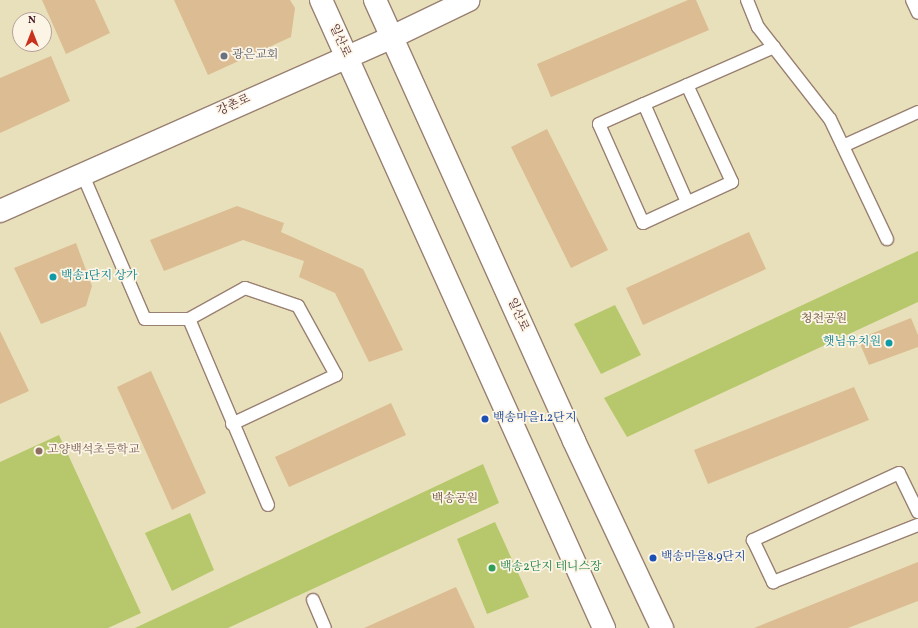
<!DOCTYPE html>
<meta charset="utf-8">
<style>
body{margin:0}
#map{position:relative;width:918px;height:628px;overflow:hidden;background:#e8e0ba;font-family:Vollkorn,"Noto Serif KR",serif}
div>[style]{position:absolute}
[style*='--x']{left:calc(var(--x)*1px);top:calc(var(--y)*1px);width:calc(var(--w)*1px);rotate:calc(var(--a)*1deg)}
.green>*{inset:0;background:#b6c86b}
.building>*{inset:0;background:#dcbc92}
.roads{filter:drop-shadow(1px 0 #998072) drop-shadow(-1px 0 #998072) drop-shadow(0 1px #998072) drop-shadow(0 -1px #998072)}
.lane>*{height:12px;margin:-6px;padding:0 6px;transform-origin:6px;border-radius:6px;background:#fff}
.secondary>*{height:22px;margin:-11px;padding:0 11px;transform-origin:11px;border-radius:11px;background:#fff}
.primary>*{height:22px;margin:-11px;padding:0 11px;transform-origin:11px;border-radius:11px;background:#fff}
.dots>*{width:11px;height:11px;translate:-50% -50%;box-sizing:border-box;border:2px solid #fcf5e5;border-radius:50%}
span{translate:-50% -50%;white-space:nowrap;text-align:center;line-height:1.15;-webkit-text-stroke:3.5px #fcf5e5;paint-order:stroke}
.street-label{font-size:12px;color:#4a1f2b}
.worship-label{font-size:12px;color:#5b616d}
.left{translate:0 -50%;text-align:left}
.culture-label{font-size:12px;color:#0d838f}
.right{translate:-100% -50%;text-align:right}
.park-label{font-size:12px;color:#6a523e}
.transit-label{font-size:12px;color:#164399}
.education-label{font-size:12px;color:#785e54}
.leisure-label{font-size:12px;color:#27864d}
.north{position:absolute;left:12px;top:12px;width:40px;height:40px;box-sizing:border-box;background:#fcf5e5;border:1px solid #b59f9b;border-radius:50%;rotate:0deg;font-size:11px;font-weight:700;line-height:16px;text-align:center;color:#4a1f2b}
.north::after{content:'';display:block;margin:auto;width:14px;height:18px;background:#c8321e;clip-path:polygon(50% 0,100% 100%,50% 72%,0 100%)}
</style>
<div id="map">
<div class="green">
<div style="clip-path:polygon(918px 251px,918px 302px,627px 437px,604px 398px)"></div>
<div style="clip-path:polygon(615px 305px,641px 355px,601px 374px,574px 324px)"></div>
<div style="clip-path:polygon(59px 435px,141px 613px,108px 628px,0 628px,0 462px)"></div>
<div style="clip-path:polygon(483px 464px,499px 503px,228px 628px,135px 628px)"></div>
<div style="clip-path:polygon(190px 513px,214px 570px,172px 591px,145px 533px)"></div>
<div style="clip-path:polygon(495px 522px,529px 597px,487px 614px,457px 539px)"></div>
</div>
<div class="building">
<div style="clip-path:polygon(42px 0,95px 0,110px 33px,66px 54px)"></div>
<div style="clip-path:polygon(174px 0,290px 0,295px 8px,291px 37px,208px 75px)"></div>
<div style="clip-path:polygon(688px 0,696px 0,709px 30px,551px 97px,537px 64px)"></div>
<div style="clip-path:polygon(51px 56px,70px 101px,0 133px,0 78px)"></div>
<div style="clip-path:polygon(547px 129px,608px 250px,571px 268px,511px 147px)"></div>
<div style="clip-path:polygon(237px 206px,284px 223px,281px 232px,363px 269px,403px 350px,369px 362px,335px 293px,299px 277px,304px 261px,243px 240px,164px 271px,150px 240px)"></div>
<div style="clip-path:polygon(749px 232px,766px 269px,643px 325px,626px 288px)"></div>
<div style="clip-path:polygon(76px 243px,92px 286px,86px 306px,41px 324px,14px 268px)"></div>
<div style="clip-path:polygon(911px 318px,918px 335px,918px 347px,869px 365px,858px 339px)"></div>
<div style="clip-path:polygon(0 331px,29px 391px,0 404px)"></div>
<div style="clip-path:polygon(151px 371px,206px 493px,172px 510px,117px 387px)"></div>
<div style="clip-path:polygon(854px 387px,869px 420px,708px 484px,694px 450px)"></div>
<div style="clip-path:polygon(391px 403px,406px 435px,289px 487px,275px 457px)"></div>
<div style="clip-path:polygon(918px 562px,918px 601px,848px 628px,754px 628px)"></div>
<div style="clip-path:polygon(456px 587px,475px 628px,364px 628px)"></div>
</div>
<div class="roads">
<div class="lane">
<div style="--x:747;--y:0;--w:29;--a:68"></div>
<div style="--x:758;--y:27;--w:117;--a:52"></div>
<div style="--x:830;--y:119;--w:133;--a:64.6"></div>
<div style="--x:912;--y:0;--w:14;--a:65"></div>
<div style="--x:687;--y:85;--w:107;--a:65.1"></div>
<div style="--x:732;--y:182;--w:98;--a:155.3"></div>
<div style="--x:643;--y:223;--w:108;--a:-114"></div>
<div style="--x:599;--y:124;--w:49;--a:-24"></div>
<div style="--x:644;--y:104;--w:142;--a:-23.7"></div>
<div style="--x:644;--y:104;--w:107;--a:66.3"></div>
<div style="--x:843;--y:146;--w:82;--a:-24.4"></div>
<div style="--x:82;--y:173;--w:159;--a:66.7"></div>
<div style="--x:145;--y:319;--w:44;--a:0"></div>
<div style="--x:189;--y:319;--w:202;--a:67"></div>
<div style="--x:189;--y:319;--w:64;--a:-29"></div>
<div style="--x:245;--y:288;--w:56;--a:18.8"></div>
<div style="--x:298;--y:306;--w:79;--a:61.2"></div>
<div style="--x:336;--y:375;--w:115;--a:154.8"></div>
<div style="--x:918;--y:512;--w:43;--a:-116"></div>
<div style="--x:899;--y:473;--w:161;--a:155.3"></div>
<div style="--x:753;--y:540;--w:47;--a:64.5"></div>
<div style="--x:773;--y:582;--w:156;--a:-21.5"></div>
<div style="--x:313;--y:600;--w:30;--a:67"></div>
</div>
<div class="secondary">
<div style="--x:0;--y:211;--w:429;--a:-23.9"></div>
<div style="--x:392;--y:37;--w:85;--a:-25.7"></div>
</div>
<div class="primary">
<div style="--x:321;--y:0;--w:689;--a:65.74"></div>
<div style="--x:375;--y:0;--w:484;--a:65.7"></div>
<div style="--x:574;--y:441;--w:207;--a:64.8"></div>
</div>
</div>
<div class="dots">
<div style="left:224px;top:56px;background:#6b7280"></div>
<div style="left:53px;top:277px;background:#0f9aa8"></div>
<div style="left:889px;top:343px;background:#0f9aa8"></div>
<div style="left:485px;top:419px;background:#1a4fb4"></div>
<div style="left:39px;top:451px;background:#8d6e63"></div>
<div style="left:653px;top:558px;background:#1a4fb4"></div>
<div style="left:492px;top:568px;background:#2e9e5b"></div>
</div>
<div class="street-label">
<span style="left:339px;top:41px;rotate:66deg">일산로</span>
<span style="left:234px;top:106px;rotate:-24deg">강촌로</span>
<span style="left:517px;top:315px;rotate:66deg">일산로</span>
</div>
<div class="worship-label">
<span class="left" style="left:232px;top:56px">광은교회</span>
</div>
<div class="culture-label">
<span class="left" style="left:61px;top:277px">백송1단지 상가</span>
<span class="right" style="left:881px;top:343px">햇님유치원</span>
</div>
<div class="park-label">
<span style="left:824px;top:320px">청천공원</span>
<span style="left:455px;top:500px">백송공원</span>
</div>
<div class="transit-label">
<span class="left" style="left:493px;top:419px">백송마을1.2단지</span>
<span class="left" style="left:661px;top:558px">백송마을8.9단지</span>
</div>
<div class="education-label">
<span class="left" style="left:47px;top:451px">고양백석초등학교</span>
</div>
<div class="leisure-label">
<span class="left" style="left:500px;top:568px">백송2단지 테니스장</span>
</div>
<div class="north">N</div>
</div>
